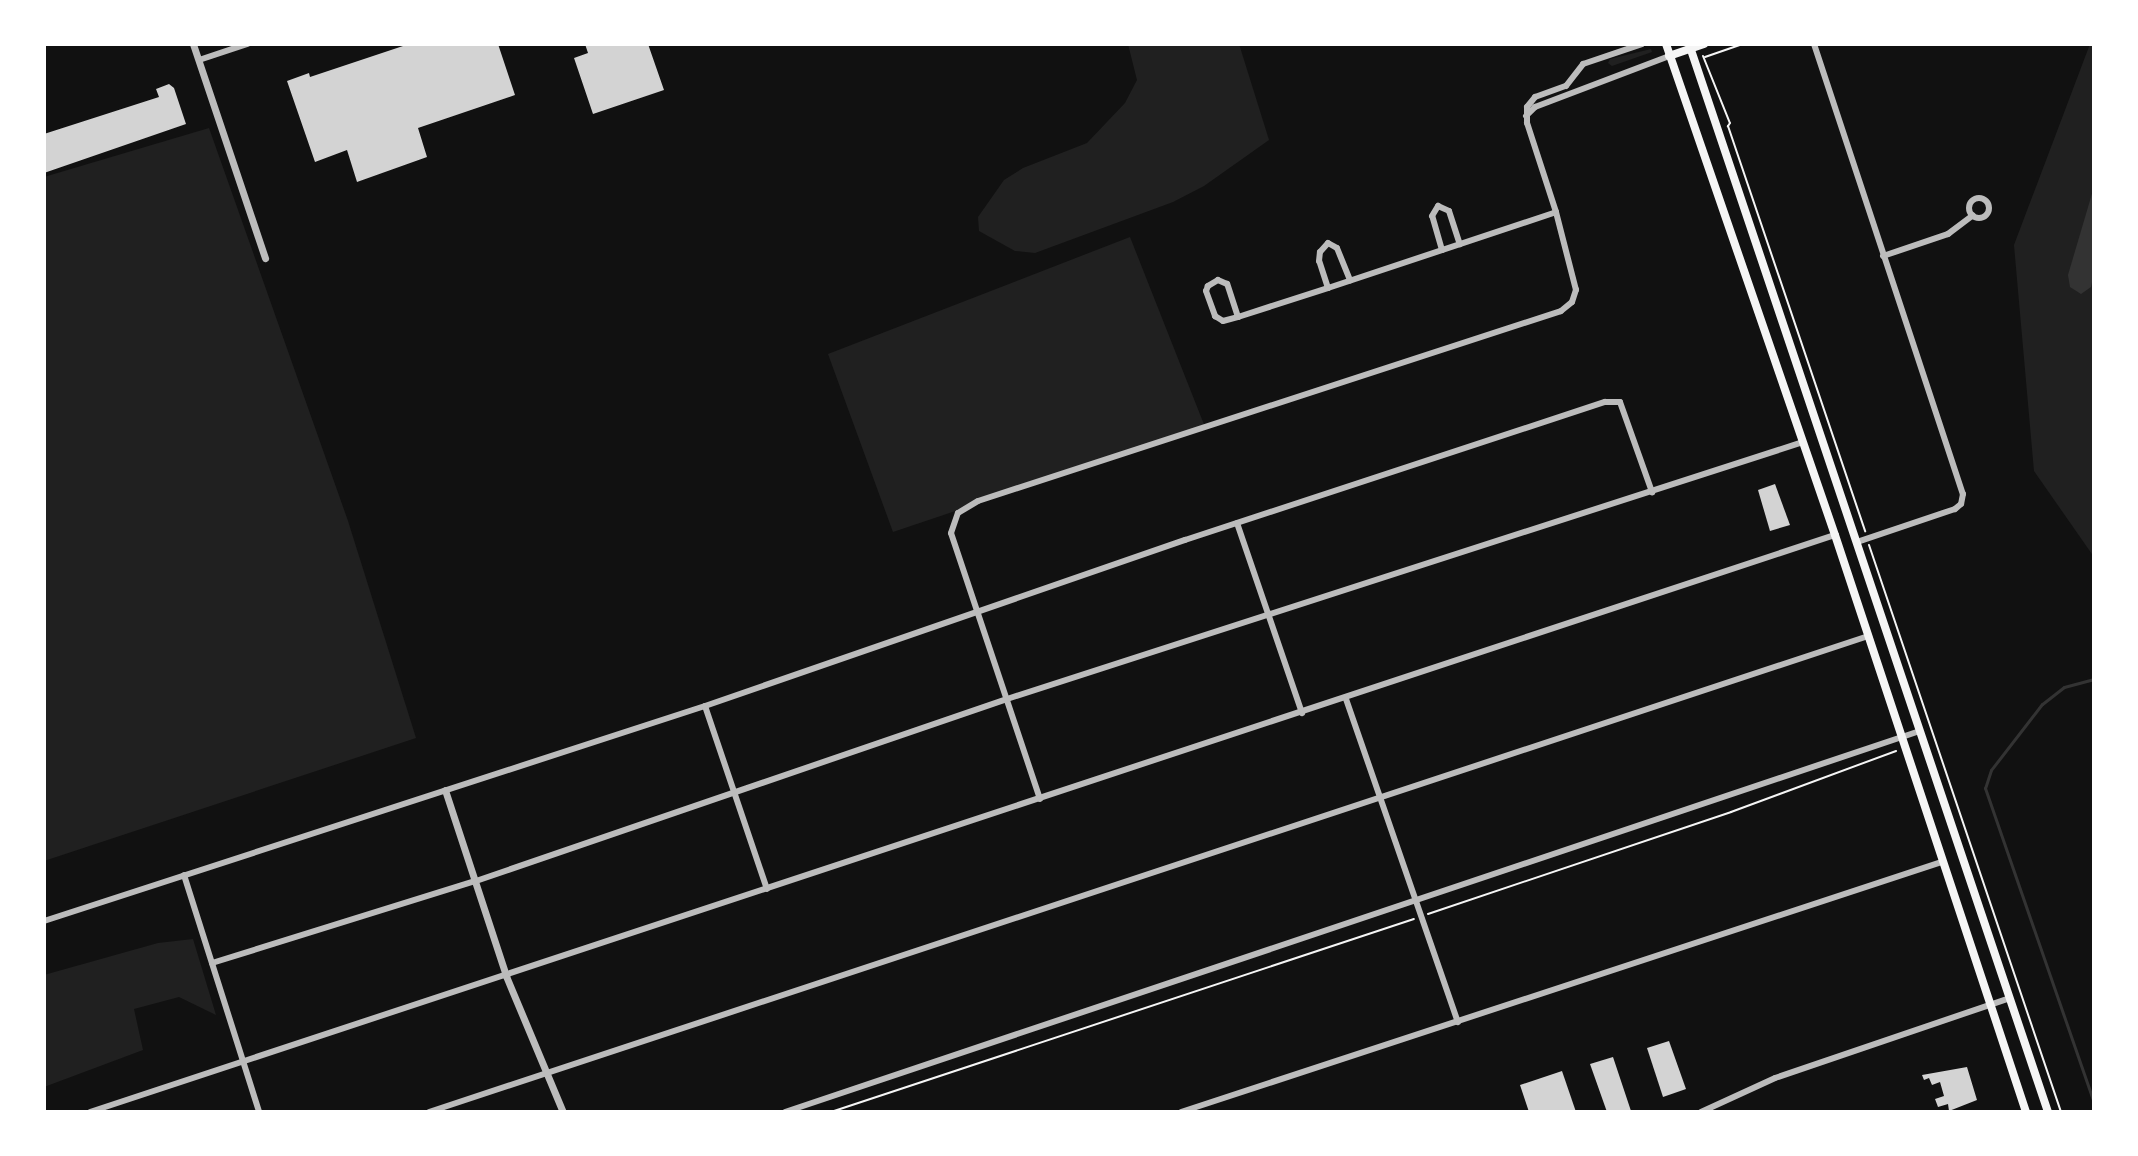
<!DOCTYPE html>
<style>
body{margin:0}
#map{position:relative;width:2138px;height:1156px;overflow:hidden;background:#111;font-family:Commissioner,sans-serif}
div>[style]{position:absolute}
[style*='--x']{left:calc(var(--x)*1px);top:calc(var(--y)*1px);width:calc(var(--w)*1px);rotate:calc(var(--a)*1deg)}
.green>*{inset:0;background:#202020}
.water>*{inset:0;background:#333}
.stream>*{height:3px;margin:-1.5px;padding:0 1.5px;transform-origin:1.5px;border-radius:1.5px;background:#333}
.building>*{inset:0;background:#d3d3d3}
.path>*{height:2px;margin:-1px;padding:0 1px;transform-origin:1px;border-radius:1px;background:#f5f5f5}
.minor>*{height:6px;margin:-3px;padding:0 3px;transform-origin:3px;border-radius:3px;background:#bcbcbc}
.minor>.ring{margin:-3px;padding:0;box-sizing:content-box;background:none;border:6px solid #bcbcbc;border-radius:50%}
.tertiary>*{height:7px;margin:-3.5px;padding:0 3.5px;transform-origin:3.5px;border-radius:3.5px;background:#bcbcbc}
.secondary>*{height:8px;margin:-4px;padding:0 4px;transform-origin:4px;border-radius:4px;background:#f5f5f5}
span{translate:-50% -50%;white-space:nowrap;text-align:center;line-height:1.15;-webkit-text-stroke:6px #fff;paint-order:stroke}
.frame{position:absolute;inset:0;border:46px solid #fff;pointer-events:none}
</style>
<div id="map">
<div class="green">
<div style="clip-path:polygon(1128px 44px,1239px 44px,1269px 140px,1204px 186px,1173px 202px,1035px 253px,1015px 251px,979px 231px,978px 217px,1004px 180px,1023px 168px,1087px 143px,1125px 103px,1137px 80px)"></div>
<div style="clip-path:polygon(2090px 44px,2094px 44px,2094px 557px,2034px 471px,2014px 245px)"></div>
<div style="clip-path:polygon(1651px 49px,1652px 52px,1612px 66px,1608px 63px,1610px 59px)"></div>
<div style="clip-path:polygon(209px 128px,348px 521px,416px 738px,44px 861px,44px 177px)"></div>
<div style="clip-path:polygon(1130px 237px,1205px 427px,893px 532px,828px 354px)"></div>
<div style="clip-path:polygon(193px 939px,216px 1015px,179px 997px,134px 1009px,143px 1050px,44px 1087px,44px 975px,158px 943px)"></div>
</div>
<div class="water">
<div style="clip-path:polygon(2094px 187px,2094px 272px,2091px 287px,2081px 294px,2070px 287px,2068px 275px)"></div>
</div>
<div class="stream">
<div style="--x:2094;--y:679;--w:31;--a:165"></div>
<div style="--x:2064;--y:687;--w:28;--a:142"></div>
<div style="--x:2042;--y:704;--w:83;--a:127.7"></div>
<div style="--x:1991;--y:770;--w:19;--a:108"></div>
<div style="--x:1985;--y:788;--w:332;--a:70.9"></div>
</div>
<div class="building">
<div style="clip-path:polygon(409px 44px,498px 44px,515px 95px,418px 128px,427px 157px,357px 182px,347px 150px,315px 162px,287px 81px,309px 73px,310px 77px)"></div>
<div style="clip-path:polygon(585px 44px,648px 44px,664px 90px,593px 114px,574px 58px,588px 53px)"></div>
<div style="clip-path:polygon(169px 84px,174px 88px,186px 124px,44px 173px,44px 134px,159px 97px,156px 89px)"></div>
<div style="clip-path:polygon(1775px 484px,1790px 525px,1770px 531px,1758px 490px)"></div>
<div style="clip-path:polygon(1669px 1041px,1686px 1089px,1663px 1097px,1647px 1048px)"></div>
<div style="clip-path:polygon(1613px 1057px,1631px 1111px,1627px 1112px,1607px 1112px,1590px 1064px)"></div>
<div style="clip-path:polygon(1967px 1067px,1977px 1100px,1949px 1111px,1948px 1104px,1938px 1107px,1935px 1099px,1944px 1096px,1940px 1082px,1932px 1085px,1929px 1078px,1924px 1080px,1922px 1075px)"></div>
<div style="clip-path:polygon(1562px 1071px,1576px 1112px,1529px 1112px,1520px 1085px)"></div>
</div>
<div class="path">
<div style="--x:1703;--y:56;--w:72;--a:68.1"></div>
<div style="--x:1730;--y:123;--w:4;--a:124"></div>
<div style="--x:1728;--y:126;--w:428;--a:71.3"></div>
<div style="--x:1705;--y:57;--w:39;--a:-19"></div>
<div style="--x:1869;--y:545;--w:599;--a:71.29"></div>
<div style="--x:1428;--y:914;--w:320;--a:-18.6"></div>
<div style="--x:1731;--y:812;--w:176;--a:-20.3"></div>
<div style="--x:831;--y:1112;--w:614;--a:-18.32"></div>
</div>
<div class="minor">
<div style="--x:1814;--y:44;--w:474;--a:71.7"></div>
<div style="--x:1963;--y:494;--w:10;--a:101"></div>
<div style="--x:1961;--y:504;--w:8;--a:140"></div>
<div style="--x:1955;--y:509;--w:103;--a:161.4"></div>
<div style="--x:199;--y:60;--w:51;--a:-18.4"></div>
<div style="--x:1526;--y:116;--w:13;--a:-45"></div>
<div style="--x:1535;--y:107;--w:143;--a:-20.8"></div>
<div class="ring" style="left:1969px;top:198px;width:14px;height:14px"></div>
<div style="--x:1442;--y:250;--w:35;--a:-106"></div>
<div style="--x:1432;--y:216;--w:12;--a:-59"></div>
<div style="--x:1438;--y:206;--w:12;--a:24"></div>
<div style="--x:1449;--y:211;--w:35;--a:72"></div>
<div style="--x:1883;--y:256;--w:69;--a:-18.7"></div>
<div style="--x:1948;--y:234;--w:31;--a:-37"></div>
<div style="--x:1328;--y:288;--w:28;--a:-108"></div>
<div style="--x:1319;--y:261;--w:9;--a:-84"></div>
<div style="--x:1320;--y:252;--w:12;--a:-48"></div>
<div style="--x:1328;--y:243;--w:10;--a:29"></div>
<div style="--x:1337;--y:248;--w:35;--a:68"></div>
<div style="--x:1238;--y:317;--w:35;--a:-108"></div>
<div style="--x:1227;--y:284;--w:10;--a:-156"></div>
<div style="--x:1218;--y:280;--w:12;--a:149"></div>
<div style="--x:1208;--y:286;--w:5;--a:112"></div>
<div style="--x:1206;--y:291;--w:27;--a:70"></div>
<div style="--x:1215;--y:316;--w:9;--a:32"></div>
<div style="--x:1223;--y:321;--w:16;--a:-15"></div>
<div style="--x:1238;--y:317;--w:95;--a:-17.9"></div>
<div style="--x:1328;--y:288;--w:240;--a:-18.4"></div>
<div style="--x:1237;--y:523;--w:201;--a:71.1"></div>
<div style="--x:1346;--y:699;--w:342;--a:70.9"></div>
<div style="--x:705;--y:706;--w:193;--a:71.3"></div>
<div style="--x:1040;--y:799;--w:280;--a:-108.5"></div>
<div style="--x:951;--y:533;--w:21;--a:-71"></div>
<div style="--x:958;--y:513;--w:23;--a:-31"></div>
<div style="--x:978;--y:501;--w:613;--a:-18.05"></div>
<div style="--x:1561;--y:311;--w:14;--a:-39"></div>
<div style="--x:1572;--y:302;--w:13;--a:-72"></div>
<div style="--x:1576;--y:290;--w:81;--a:-104.4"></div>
<div style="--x:1556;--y:212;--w:94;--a:-108"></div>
<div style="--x:1527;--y:123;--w:16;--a:-90"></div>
<div style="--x:1527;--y:107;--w:13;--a:-51"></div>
<div style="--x:1535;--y:97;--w:33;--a:-20"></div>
<div style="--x:1566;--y:86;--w:28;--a:-52"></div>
<div style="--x:1583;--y:64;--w:62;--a:-18.7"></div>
<div style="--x:184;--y:875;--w:249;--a:72.4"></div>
<div style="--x:44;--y:921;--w:695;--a:-18.02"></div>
<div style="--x:705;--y:706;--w:508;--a:-19.08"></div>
<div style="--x:1185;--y:540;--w:442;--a:-18.2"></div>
<div style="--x:1605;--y:402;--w:15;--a:0"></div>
<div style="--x:1620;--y:402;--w:96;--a:70.4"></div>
<div style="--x:212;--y:963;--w:276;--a:-17.3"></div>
<div style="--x:476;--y:881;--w:561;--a:-18.92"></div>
<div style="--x:1007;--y:699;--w:836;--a:-17.89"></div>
<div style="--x:90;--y:1112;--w:1838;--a:-18.3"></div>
<div style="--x:429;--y:1112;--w:1516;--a:-18.3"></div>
<div style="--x:785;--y:1112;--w:1197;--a:-18.56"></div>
<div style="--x:1181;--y:1112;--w:801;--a:-18.19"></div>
<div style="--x:1701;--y:1112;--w:81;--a:-24.7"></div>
<div style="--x:1775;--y:1078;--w:248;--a:-18.8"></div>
</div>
<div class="tertiary">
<div style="--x:193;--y:44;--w:226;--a:71.4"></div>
<div style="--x:445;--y:790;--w:196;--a:71.8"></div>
<div style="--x:506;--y:976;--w:147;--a:67.3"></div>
</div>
<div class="secondary">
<div style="--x:1666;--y:44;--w:519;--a:71.01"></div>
<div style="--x:1835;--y:535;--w:608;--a:71.68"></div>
<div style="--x:1689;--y:44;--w:1127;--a:71.42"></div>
<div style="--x:1669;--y:56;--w:37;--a:-19"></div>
</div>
<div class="frame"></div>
</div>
